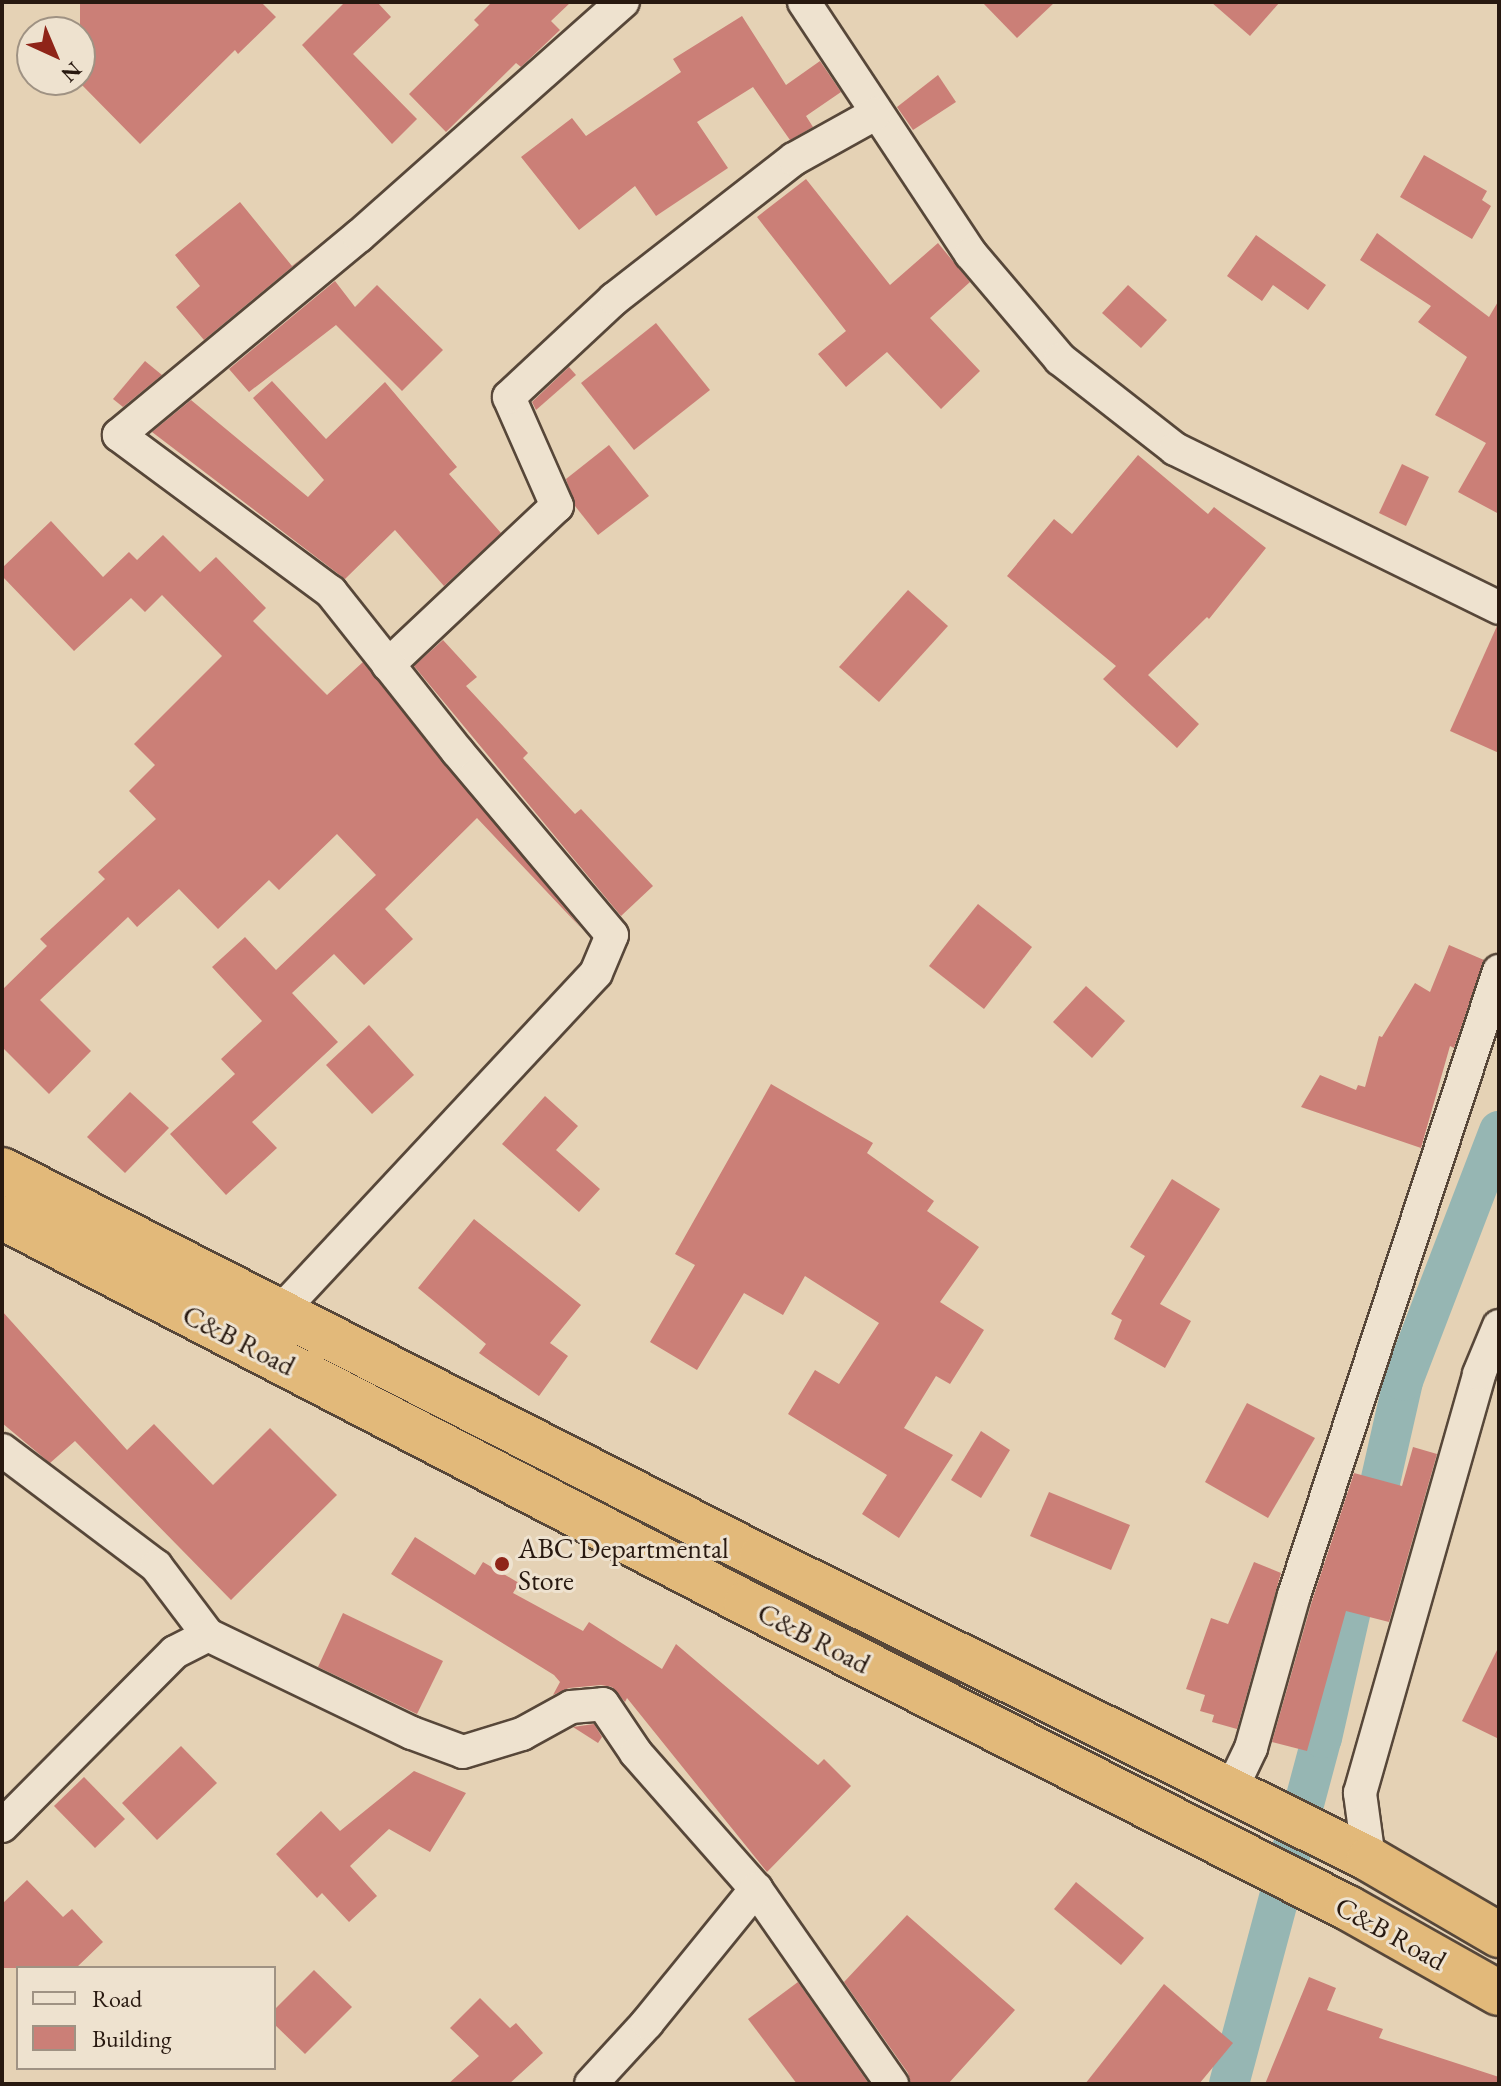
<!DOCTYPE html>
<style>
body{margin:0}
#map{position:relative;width:1501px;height:2086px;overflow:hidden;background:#e5d2b5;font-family:"EB Garamond",serif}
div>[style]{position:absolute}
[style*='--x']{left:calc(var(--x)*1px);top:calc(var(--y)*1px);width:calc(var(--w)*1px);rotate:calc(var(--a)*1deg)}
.canal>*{height:40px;margin:-20px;padding:0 20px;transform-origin:20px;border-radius:20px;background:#96b6b3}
.building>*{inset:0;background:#cb7f77}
.roads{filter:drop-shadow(2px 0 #574739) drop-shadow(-2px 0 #574739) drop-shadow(0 2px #574739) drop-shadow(0 -2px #574739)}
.street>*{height:32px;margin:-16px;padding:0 16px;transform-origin:16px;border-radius:16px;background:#eee2cf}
.highway>*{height:44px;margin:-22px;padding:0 22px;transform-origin:22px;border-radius:22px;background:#e2b97a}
.dots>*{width:22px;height:22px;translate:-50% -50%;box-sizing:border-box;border:4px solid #eee2cf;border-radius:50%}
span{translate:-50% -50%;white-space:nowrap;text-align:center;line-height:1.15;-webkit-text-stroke:6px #eee2cf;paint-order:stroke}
.street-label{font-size:28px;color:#281910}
.poi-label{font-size:28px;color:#281910}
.left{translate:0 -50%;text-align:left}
.frame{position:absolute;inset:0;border:4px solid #281910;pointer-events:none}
.legend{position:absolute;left:16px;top:1966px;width:260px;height:104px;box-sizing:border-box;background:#eee2cf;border:2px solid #9f9283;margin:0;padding:10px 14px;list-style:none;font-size:24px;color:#281910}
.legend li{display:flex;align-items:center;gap:16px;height:40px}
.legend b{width:40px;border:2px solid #9f9283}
.north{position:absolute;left:16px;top:16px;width:80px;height:80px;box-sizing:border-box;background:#eee2cf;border:2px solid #9f9283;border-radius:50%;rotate:136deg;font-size:22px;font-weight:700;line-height:32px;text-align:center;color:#281910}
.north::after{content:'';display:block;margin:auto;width:28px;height:36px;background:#8f2418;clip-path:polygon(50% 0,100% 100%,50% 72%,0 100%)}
</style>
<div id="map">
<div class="canal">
<div style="--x:1229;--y:2084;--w:358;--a:-75"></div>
<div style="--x:1322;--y:1738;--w:366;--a:-77.2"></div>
<div style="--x:1403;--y:1381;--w:268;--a:-69"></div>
</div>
<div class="building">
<div style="clip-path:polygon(80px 2px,261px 2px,276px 17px,238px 54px,235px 50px,140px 144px,80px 83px)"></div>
<div style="clip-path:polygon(345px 2px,377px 2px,391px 17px,353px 54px,417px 119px,392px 144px,302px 45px)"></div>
<div style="clip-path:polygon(492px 2px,571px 2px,551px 21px,560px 30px,521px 67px,516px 63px,446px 132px,409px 94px,479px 25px,474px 20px)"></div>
<div style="clip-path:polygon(982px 2px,1055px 2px,1017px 38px)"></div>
<div style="clip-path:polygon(1211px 2px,1280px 2px,1250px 36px)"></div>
<div style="clip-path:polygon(742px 16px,786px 85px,820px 61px,841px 92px,806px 116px,813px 127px,790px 140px,753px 87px,697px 122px,728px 168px,656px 216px,635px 186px,579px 230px,521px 157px,572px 118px,586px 136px,681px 72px,673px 59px)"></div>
<div style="clip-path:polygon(938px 75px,956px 102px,913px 130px,897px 107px)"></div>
<div style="clip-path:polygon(1424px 155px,1487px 191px,1482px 200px,1491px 206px,1472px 239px,1400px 197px)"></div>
<div style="clip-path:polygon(806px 179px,890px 285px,938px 243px,970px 282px,930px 318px,980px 371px,941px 409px,887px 352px,846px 387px,818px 354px,846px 331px,757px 217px)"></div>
<div style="clip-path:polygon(240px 202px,292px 266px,310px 252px,204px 340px,176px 307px,200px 286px,175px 255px)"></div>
<div style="clip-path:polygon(1377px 233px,1489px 317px,1499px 300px,1499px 514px,1458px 492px,1486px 443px,1435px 415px,1467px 357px,1418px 322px,1431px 306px,1360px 260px)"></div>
<div style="clip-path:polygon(1256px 235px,1326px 285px,1308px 310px,1273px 285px,1262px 301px,1227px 276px)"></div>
<div style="clip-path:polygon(335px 281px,355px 307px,377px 285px,443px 350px,402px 391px,336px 325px,249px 392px,229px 369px)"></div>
<div style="clip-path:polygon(1128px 285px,1167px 320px,1141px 348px,1102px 313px)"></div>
<div style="clip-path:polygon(656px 323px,710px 390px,634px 450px,581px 383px)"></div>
<div style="clip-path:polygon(145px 361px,162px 375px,123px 407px,113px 399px)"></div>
<div style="clip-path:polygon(569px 367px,576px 375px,536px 410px,532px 402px)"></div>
<div style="clip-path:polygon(272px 381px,326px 439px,385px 382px,457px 467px,449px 474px,501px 533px,444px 586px,395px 530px,345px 579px,152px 432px,191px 400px,308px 497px,324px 480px,253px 398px)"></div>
<div style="clip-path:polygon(609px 445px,649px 496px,598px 535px,575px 506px,566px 479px)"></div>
<div style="clip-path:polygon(1138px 455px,1208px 514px,1214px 507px,1266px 548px,1209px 619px,1207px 617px,1148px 675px,1199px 724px,1177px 748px,1103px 679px,1116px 666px,1007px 576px,1054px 519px,1072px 534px)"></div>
<div style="clip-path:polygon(1402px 464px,1429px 477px,1406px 526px,1379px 513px)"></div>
<div style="clip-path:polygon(51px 521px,103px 577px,129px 552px,137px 560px,163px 535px,200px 572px,216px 557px,266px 608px,253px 621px,327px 695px,363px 662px,581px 928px,477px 818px,385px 909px,413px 939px,364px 985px,334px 954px,292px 993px,338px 1042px,252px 1122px,277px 1148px,226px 1195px,170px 1134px,235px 1074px,221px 1059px,262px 1021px,212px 967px,245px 937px,276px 970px,376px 875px,337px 834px,279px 890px,269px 880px,218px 929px,179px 889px,137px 927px,128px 917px,40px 1000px,91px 1051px,49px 1094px,2px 1047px,2px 990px,47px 946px,40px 939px,105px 879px,98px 872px,156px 819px,129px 791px,155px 765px,134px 744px,222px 656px,162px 595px,145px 612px,131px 598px,74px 651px,2px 576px,2px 568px)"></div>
<div style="clip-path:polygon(908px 590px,948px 626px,879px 702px,839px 667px)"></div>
<div style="clip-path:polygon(1497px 626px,1499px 627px,1499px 753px,1450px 731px)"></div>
<div style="clip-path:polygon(443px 640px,477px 677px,466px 686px,528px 753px,523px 758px,575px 814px,581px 809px,653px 886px,621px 916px,414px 666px)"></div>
<div style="clip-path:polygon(978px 904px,1032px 947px,984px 1009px,929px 966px)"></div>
<div style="clip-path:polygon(1449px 945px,1484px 960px,1454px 1048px,1450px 1046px,1421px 1148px,1301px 1107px,1320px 1075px,1356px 1090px,1358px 1085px,1365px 1087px,1379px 1036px,1382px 1037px,1415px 983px,1430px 992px)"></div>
<div style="clip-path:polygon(1086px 986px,1125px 1021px,1092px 1058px,1053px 1022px)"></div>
<div style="clip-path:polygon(369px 1025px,414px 1075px,372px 1114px,326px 1065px)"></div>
<div style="clip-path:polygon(771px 1084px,873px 1143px,867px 1153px,934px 1201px,927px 1211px,979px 1247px,940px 1302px,984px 1330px,950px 1384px,936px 1376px,904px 1428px,953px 1455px,899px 1538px,862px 1514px,887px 1475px,788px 1414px,815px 1370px,839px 1384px,879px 1323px,805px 1276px,783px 1315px,744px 1293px,697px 1370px,650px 1342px,695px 1265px,675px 1254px)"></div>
<div style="clip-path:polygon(130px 1092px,169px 1128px,125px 1173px,87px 1137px)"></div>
<div style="clip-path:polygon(545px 1096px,578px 1126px,556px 1150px,600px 1189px,579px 1212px,502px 1144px)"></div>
<div style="clip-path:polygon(1172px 1179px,1220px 1209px,1160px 1304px,1191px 1321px,1165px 1368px,1114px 1339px,1122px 1320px,1111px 1314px,1145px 1256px,1130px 1247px)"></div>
<div style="clip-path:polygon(474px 1219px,581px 1305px,550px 1343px,568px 1356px,539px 1396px,479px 1353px,486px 1344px,418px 1288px)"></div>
<div style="clip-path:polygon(2px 1311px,127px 1450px,154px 1424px,213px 1485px,270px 1428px,337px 1495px,231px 1600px,75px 1441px,50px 1463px,2px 1423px)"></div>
<div style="clip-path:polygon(1247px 1403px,1315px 1438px,1268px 1518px,1205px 1482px)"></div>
<div style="clip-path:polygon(981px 1431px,1010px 1450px,981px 1498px,951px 1480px)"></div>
<div style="clip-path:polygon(1413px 1447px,1437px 1454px,1389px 1622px,1346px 1611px,1307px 1751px,1272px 1742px,1312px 1601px,1354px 1473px,1402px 1486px)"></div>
<div style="clip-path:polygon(1049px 1492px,1130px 1525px,1111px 1570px,1030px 1536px)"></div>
<div style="clip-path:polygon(415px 1537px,475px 1575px,483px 1562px,519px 1583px,513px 1593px,583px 1631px,589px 1622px,662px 1669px,676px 1644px,818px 1765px,824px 1759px,851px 1786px,767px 1872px,627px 1698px,625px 1702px,612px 1687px,601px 1685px,569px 1688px,553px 1695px,560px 1682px,554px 1675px,391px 1574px)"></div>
<div style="clip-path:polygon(1254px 1562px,1281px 1573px,1237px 1729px,1212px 1722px,1214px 1715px,1200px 1711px,1205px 1695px,1186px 1689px,1211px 1618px,1228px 1624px)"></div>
<div style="clip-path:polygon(343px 1613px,443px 1661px,417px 1714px,318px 1667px)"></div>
<div style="clip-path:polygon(1499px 1646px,1499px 1739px,1462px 1721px)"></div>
<div style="clip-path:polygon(594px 1724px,602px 1737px,598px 1743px,573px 1727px)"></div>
<div style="clip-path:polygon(181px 1746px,217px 1783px,157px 1840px,122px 1803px)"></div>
<div style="clip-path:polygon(414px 1771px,466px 1793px,430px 1852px,389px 1829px,350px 1866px,377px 1896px,349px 1922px,322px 1893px,317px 1898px,276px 1854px,321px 1811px,340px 1831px)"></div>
<div style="clip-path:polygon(84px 1777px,125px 1819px,95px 1848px,54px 1806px)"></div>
<div style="clip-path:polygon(27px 1880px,63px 1917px,72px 1909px,103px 1942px,76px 1968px,2px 1968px,2px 1904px)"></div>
<div style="clip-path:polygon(1076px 1882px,1144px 1938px,1121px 1965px,1054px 1909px)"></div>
<div style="clip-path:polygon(907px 1915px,1015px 2010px,948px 2084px,911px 2084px,908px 2073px,844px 1982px)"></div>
<div style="clip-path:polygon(314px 1970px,352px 2007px,305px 2054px,274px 2024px,274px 2010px)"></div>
<div style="clip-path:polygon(1309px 1977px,1336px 1988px,1327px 2010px,1383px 2029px,1379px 2038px,1499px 2077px,1499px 2084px,1265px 2084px)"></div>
<div style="clip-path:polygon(798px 1982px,869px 2084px,797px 2084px,748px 2019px)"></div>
<div style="clip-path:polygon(1164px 1984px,1233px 2043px,1199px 2084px,1085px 2084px)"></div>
<div style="clip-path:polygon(480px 1998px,510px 2028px,516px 2023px,543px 2053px,509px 2084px,448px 2084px,479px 2056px,450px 2028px)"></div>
</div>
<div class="roads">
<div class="street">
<div style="--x:804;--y:2;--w:302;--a:56.5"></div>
<div style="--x:971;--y:254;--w:138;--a:49.7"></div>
<div style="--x:1060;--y:359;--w:146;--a:38"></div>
<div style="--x:1175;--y:449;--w:361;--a:26.1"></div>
<div style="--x:388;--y:665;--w:232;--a:-43.3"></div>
<div style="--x:557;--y:506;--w:119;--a:-113.8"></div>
<div style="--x:509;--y:397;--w:144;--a:-43"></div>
<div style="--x:614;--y:299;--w:228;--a:-37.9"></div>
<div style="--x:794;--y:159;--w:93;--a:-29.1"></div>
<div style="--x:280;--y:1312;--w:463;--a:-47"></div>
<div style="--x:596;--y:973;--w:41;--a:-67.2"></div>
<div style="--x:612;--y:935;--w:241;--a:-130.1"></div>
<div style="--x:457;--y:751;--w:203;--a:-128.4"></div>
<div style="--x:331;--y:592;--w:264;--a:-143.5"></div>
<div style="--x:119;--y:435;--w:312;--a:-39.7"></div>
<div style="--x:359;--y:236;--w:353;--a:-41.6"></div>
<div style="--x:2;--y:1450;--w:193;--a:37"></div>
<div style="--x:156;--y:1566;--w:86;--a:53"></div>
<div style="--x:1230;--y:1792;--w:49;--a:-64.5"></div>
<div style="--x:1251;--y:1748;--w:159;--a:-74.3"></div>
<div style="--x:1294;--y:1595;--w:657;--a:-71.81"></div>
<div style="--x:2;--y:1826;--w:245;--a:-45.2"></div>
<div style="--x:175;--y:1652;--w:37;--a:-27"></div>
<div style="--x:208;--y:1635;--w:226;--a:25.7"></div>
<div style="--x:412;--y:1733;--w:54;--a:20.4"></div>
<div style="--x:463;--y:1752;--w:62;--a:-17"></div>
<div style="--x:522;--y:1734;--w:56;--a:-28.9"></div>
<div style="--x:571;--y:1707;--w:32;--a:-5"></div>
<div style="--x:603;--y:1704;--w:59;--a:56"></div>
<div style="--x:636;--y:1753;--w:181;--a:48.6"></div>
<div style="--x:756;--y:1889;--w:238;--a:55.1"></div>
<div style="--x:1369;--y:1859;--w:67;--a:-97.8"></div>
<div style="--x:1360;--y:1793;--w:436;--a:-74.1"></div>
<div style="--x:1479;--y:1374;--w:52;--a:-67.4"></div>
<div style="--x:591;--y:2084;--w:83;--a:-47.4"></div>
<div style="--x:647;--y:2023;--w:173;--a:-50.9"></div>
</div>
<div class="highway">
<div style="--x:2;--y:1170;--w:852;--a:27.02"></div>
<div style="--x:761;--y:1557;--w:679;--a:26.41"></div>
<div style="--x:1369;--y:1859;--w:151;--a:30.3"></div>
<div style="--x:2;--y:1217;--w:838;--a:27.42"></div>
<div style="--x:746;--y:1603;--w:675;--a:26.87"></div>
<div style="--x:1348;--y:1908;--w:173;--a:29.4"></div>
</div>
</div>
<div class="dots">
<div style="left:502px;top:1564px;background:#8f2418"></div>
</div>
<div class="street-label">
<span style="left:239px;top:1340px;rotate:27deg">C&amp;B Road</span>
<span style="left:814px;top:1638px;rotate:27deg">C&amp;B Road</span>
<span style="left:1391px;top:1933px;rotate:29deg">C&amp;B Road</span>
</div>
<div class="poi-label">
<span class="left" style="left:518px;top:1564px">ABC Departmental<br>Store</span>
</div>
<div class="frame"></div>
<ul class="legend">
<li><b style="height:10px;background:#eee2cf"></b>Road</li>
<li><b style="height:22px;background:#cb7f77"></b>Building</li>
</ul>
<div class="north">N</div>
</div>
